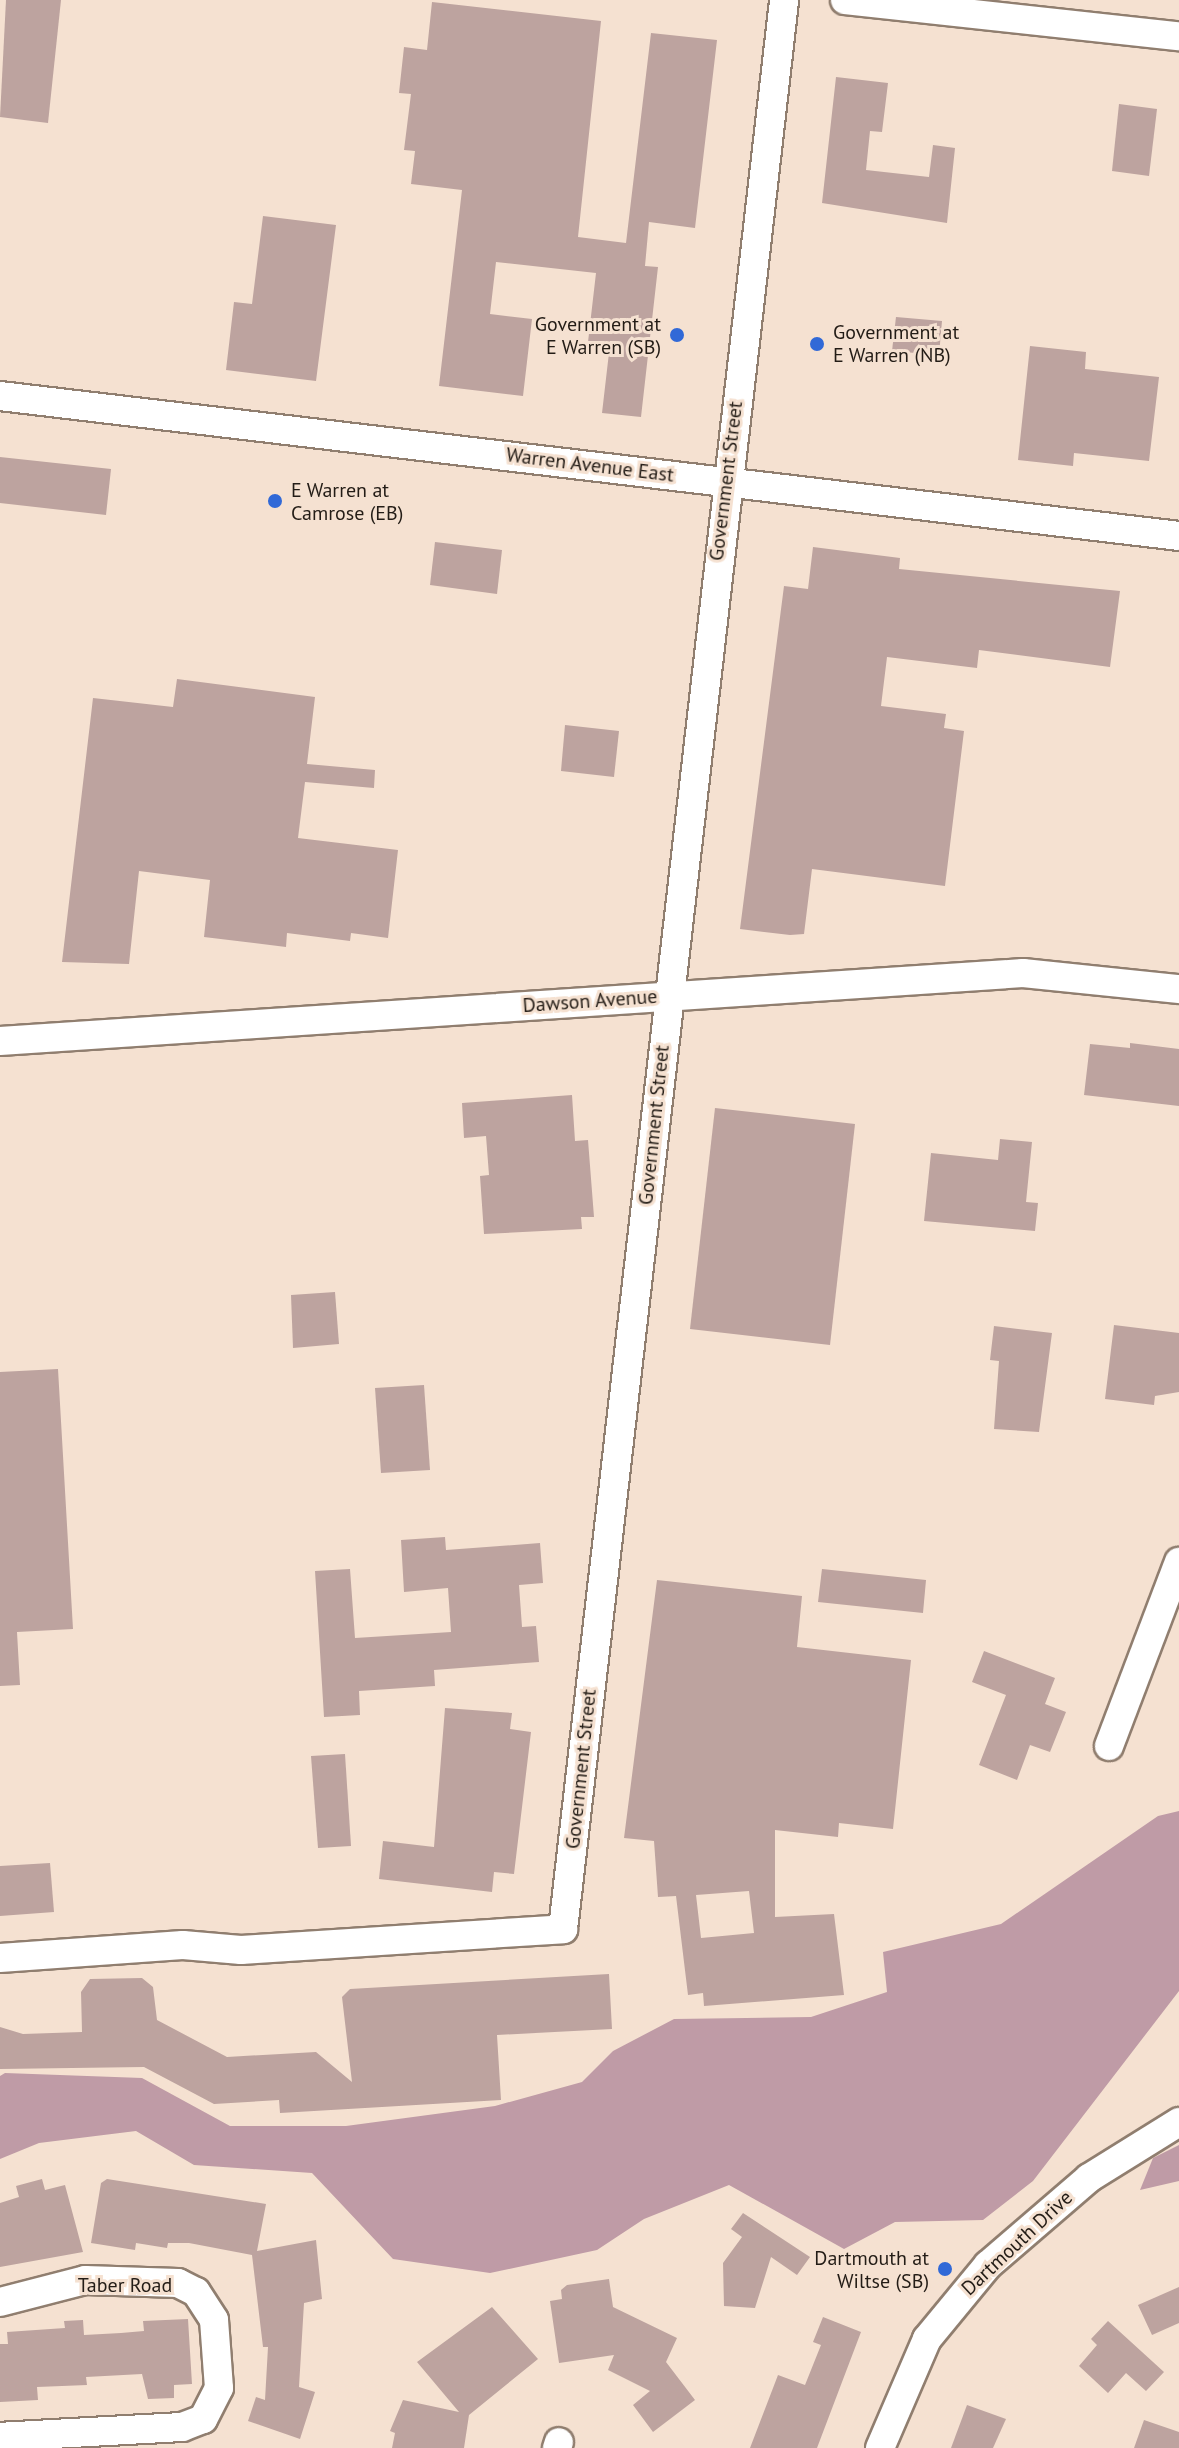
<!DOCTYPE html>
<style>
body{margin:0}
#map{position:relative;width:1179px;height:2448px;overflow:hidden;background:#f5e1d1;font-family:"PT Sans",sans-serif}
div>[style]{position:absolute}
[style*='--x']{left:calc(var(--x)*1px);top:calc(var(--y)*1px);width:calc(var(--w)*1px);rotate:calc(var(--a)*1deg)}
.forest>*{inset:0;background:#bf9ba6}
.building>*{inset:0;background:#bda39f}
.roads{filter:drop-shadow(2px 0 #907e6f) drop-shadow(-2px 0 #907e6f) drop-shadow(0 2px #907e6f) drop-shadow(0 -2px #907e6f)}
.minor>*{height:28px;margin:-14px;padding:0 14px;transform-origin:14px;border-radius:14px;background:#fff}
.dots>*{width:22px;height:22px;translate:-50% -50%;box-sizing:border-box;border:4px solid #f5e1d1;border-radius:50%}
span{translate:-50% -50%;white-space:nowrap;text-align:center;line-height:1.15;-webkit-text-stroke:6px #f5e1d1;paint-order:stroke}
.poi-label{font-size:20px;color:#231c16}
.right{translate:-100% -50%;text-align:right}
.left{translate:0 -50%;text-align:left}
.street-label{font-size:20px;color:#231c16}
</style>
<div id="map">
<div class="forest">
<div style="clip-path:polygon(1179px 1811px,1179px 1991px,1033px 2181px,983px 2220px,895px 2222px,844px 2249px,729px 2185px,644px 2219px,597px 2250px,490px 2273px,393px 2259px,312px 2173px,194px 2165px,136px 2131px,39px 2143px,0 2159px,0 2076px,5px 2073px,142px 2078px,230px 2126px,346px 2126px,495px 2106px,582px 2082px,613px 2051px,674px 2019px,811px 2017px,887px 1992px,883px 1952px,1001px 1924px,1158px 1816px)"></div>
<div style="clip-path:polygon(1179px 2145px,1179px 2181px,1140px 2190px,1153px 2158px)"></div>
</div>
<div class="building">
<div style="clip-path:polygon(6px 0,61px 0,48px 123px,0 117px)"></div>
<div style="clip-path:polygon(432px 2px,601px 21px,578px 237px,626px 243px,651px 33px,717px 40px,695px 228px,649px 222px,645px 266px,658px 267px,641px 417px,602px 413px,610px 344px,588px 342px,596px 273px,496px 262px,490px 314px,532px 319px,523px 396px,439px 386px,462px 190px,411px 184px,415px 151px,404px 150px,411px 94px,399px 93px,404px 47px,427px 50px)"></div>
<div style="clip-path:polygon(836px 77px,888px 83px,882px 132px,870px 131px,866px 170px,929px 177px,933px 145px,955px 148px,947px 223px,822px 203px)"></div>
<div style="clip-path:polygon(1119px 104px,1157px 109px,1149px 176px,1112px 171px)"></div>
<div style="clip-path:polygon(263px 216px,336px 225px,316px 381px,226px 370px,234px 302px,252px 304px)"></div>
<div style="clip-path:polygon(896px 317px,942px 321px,939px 355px,892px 351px)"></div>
<div style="clip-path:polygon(1030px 346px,1086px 352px,1085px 369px,1159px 377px,1149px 461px,1074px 453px,1073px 466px,1018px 460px)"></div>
<div style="clip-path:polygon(0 457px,111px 469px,106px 515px,0 503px)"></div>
<div style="clip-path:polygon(435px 542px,502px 550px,497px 594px,430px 585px)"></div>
<div style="clip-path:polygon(813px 547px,900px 558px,899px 569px,1120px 591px,1110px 667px,979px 650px,977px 668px,887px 657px,881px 706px,946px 714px,944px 728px,964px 731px,945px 886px,812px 869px,804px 934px,790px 935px,740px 929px,784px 586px,808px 589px)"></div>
<div style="clip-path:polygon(177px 679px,315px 697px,307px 764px,375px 770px,374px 788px,305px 782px,298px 838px,398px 850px,388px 938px,351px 933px,350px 941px,287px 933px,286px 947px,204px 937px,210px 880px,139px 871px,129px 964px,62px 962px,93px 698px,173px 707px)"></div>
<div style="clip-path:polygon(565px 725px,619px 731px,614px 777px,561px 771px)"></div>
<div style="clip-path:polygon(1130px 1043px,1179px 1049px,1179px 1106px,1084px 1095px,1090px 1044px,1130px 1048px)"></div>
<div style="clip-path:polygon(572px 1095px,575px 1141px,588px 1140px,594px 1217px,581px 1217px,582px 1229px,484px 1234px,480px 1176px,489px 1175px,486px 1136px,464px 1138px,462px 1103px)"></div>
<div style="clip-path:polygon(715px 1108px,855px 1124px,830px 1345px,690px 1329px)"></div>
<div style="clip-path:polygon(1000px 1139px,1032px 1142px,1026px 1202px,1038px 1203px,1035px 1231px,924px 1221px,931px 1153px,998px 1160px)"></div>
<div style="clip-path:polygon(335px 1292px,339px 1344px,293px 1348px,291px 1295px)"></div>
<div style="clip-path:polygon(1114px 1325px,1179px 1333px,1179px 1392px,1155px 1396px,1154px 1405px,1105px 1399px)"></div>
<div style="clip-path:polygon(994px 1326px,1052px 1333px,1039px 1432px,994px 1429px,999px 1361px,990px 1360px)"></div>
<div style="clip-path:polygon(58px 1369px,73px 1629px,17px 1632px,20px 1685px,0 1686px,0 1372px)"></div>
<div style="clip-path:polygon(424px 1385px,430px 1470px,381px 1473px,375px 1388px)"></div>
<div style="clip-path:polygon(445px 1537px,446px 1550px,540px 1543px,543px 1583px,519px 1585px,522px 1627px,536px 1626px,539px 1662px,434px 1670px,435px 1686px,359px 1691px,360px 1715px,324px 1717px,315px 1571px,350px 1569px,355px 1638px,451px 1632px,448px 1588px,404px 1592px,401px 1540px)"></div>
<div style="clip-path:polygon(822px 1569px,926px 1580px,923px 1613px,818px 1602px)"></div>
<div style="clip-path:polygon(evenodd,657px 1580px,802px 1596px,797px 1647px,911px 1660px,893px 1829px,839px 1823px,838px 1837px,775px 1830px,775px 1917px,834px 1914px,844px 1995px,704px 2006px,703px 1993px,688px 1995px,676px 1896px,658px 1897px,654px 1841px,624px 1838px,657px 1580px,749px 1891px,754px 1933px,701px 1938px,696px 1895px,749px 1891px)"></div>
<div style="clip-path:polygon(984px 1651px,1055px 1678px,1045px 1704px,1066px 1712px,1050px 1752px,1030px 1745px,1017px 1780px,979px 1765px,1006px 1695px,972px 1682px)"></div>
<div style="clip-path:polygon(445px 1708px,512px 1713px,510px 1729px,531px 1732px,514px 1874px,494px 1872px,492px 1892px,379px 1879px,383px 1841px,434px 1847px)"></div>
<div style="clip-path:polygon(345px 1754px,351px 1846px,318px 1848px,311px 1756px)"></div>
<div style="clip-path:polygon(50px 1863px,54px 1912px,0 1916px,0 1866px)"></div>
<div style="clip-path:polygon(609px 1974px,612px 2029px,497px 2035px,501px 2100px,280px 2113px,279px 2100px,214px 2104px,144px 2067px,0 2069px,0 2027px,23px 2034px,82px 2032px,81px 1992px,90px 1979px,142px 1978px,153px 1987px,157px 2020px,227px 2057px,316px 2052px,352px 2082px,342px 1997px,350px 1989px)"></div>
<div style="clip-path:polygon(42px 2179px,45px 2190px,65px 2185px,83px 2252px,0 2267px,0 2203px,19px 2197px,16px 2186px)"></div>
<div style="clip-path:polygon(107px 2179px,266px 2204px,257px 2251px,316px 2240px,322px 2299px,304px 2303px,299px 2387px,315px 2392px,300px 2439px,248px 2421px,256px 2397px,265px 2400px,268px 2347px,263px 2347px,252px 2255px,189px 2243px,168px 2243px,167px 2248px,136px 2243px,135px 2250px,91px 2243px,101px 2183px)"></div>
<div style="clip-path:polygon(743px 2213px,810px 2257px,797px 2275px,771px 2257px,755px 2308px,724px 2306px,723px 2263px,742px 2237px,731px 2229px)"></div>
<div style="clip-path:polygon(609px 2279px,613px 2307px,677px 2338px,666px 2362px,695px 2400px,653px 2432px,633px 2405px,650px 2391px,608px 2370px,614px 2355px,559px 2363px,550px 2301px,562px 2299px,561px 2290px,567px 2285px)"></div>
<div style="clip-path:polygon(1179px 2287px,1179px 2323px,1152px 2335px,1138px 2305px)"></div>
<div style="clip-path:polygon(492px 2307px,538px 2359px,469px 2415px,464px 2448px,392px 2448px,395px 2433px,390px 2431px,403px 2400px,459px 2412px,417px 2362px)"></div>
<div style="clip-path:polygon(823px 2317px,861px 2332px,817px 2448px,750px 2448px,778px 2375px,805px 2385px,821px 2345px,813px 2342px)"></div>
<div style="clip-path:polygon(188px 2319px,192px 2384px,174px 2385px,174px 2398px,148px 2399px,142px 2374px,86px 2377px,87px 2385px,37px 2387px,38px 2400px,0 2402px,0 2344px,8px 2344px,7px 2332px,65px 2328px,64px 2321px,83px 2320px,84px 2335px,121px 2333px,144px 2331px,143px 2321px)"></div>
<div style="clip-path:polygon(1108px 2321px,1164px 2372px,1146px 2391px,1126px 2373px,1108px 2393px,1079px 2366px,1097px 2345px,1091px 2339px)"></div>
<div style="clip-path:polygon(967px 2405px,1006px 2419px,993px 2448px,951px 2448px)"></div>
<div style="clip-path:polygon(1144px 2420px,1179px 2432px,1179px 2448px,1134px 2448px)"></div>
</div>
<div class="roads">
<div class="minor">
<div style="--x:845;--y:0;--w:336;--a:6.2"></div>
<div style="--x:0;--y:396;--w:1187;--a:6.77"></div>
<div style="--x:0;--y:1041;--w:1025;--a:-3.8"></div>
<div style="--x:1023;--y:973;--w:157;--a:5.9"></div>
<div style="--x:1109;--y:1746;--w:197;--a:-69.2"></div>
<div style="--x:0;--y:1958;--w:183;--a:-4.1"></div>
<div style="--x:183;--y:1945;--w:58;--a:4.9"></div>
<div style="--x:241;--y:1950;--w:323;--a:-3.7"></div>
<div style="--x:563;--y:1929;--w:1942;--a:-83.46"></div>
<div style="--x:0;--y:2302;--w:88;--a:-14.5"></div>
<div style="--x:85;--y:2280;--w:93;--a:1.8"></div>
<div style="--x:178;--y:2283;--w:20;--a:27"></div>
<div style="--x:196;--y:2292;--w:33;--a:57"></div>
<div style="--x:214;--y:2320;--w:68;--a:85.8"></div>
<div style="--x:219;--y:2388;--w:35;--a:117"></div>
<div style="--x:203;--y:2419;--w:22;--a:159"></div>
<div style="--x:182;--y:2427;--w:182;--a:176.9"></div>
<div style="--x:557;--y:2448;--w:6;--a:-72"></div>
<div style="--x:880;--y:2448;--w:119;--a:-66.7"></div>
<div style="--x:927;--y:2339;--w:96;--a:-50.5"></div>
<div style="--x:988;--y:2265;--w:133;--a:-40.7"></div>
<div style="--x:1089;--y:2178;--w:106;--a:-31.9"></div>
</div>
</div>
<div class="dots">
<div style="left:677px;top:335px;background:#3169d7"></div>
<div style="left:817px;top:344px;background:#3169d7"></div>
<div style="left:275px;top:501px;background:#3169d7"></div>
<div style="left:945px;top:2269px;background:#3169d7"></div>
</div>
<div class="poi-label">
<span class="right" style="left:661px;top:336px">Government at<br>E Warren (SB)</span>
<span class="left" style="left:833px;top:344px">Government at<br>E Warren (NB)</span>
<span class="left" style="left:291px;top:502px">E Warren at<br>Camrose (EB)</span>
<span class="right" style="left:929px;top:2270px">Dartmouth at<br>Wiltse (SB)</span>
</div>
<div class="street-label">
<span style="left:590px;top:465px;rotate:7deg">Warren Avenue East</span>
<span style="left:726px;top:481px;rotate:-83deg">Government Street</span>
<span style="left:590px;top:1001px;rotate:-4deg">Dawson Avenue</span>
<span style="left:654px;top:1125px;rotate:-84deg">Government Street</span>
<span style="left:581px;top:1769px;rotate:-84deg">Government Street</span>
<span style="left:1017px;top:2243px;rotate:-43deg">Dartmouth Drive</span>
<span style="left:125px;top:2285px">Taber Road</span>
</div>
</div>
